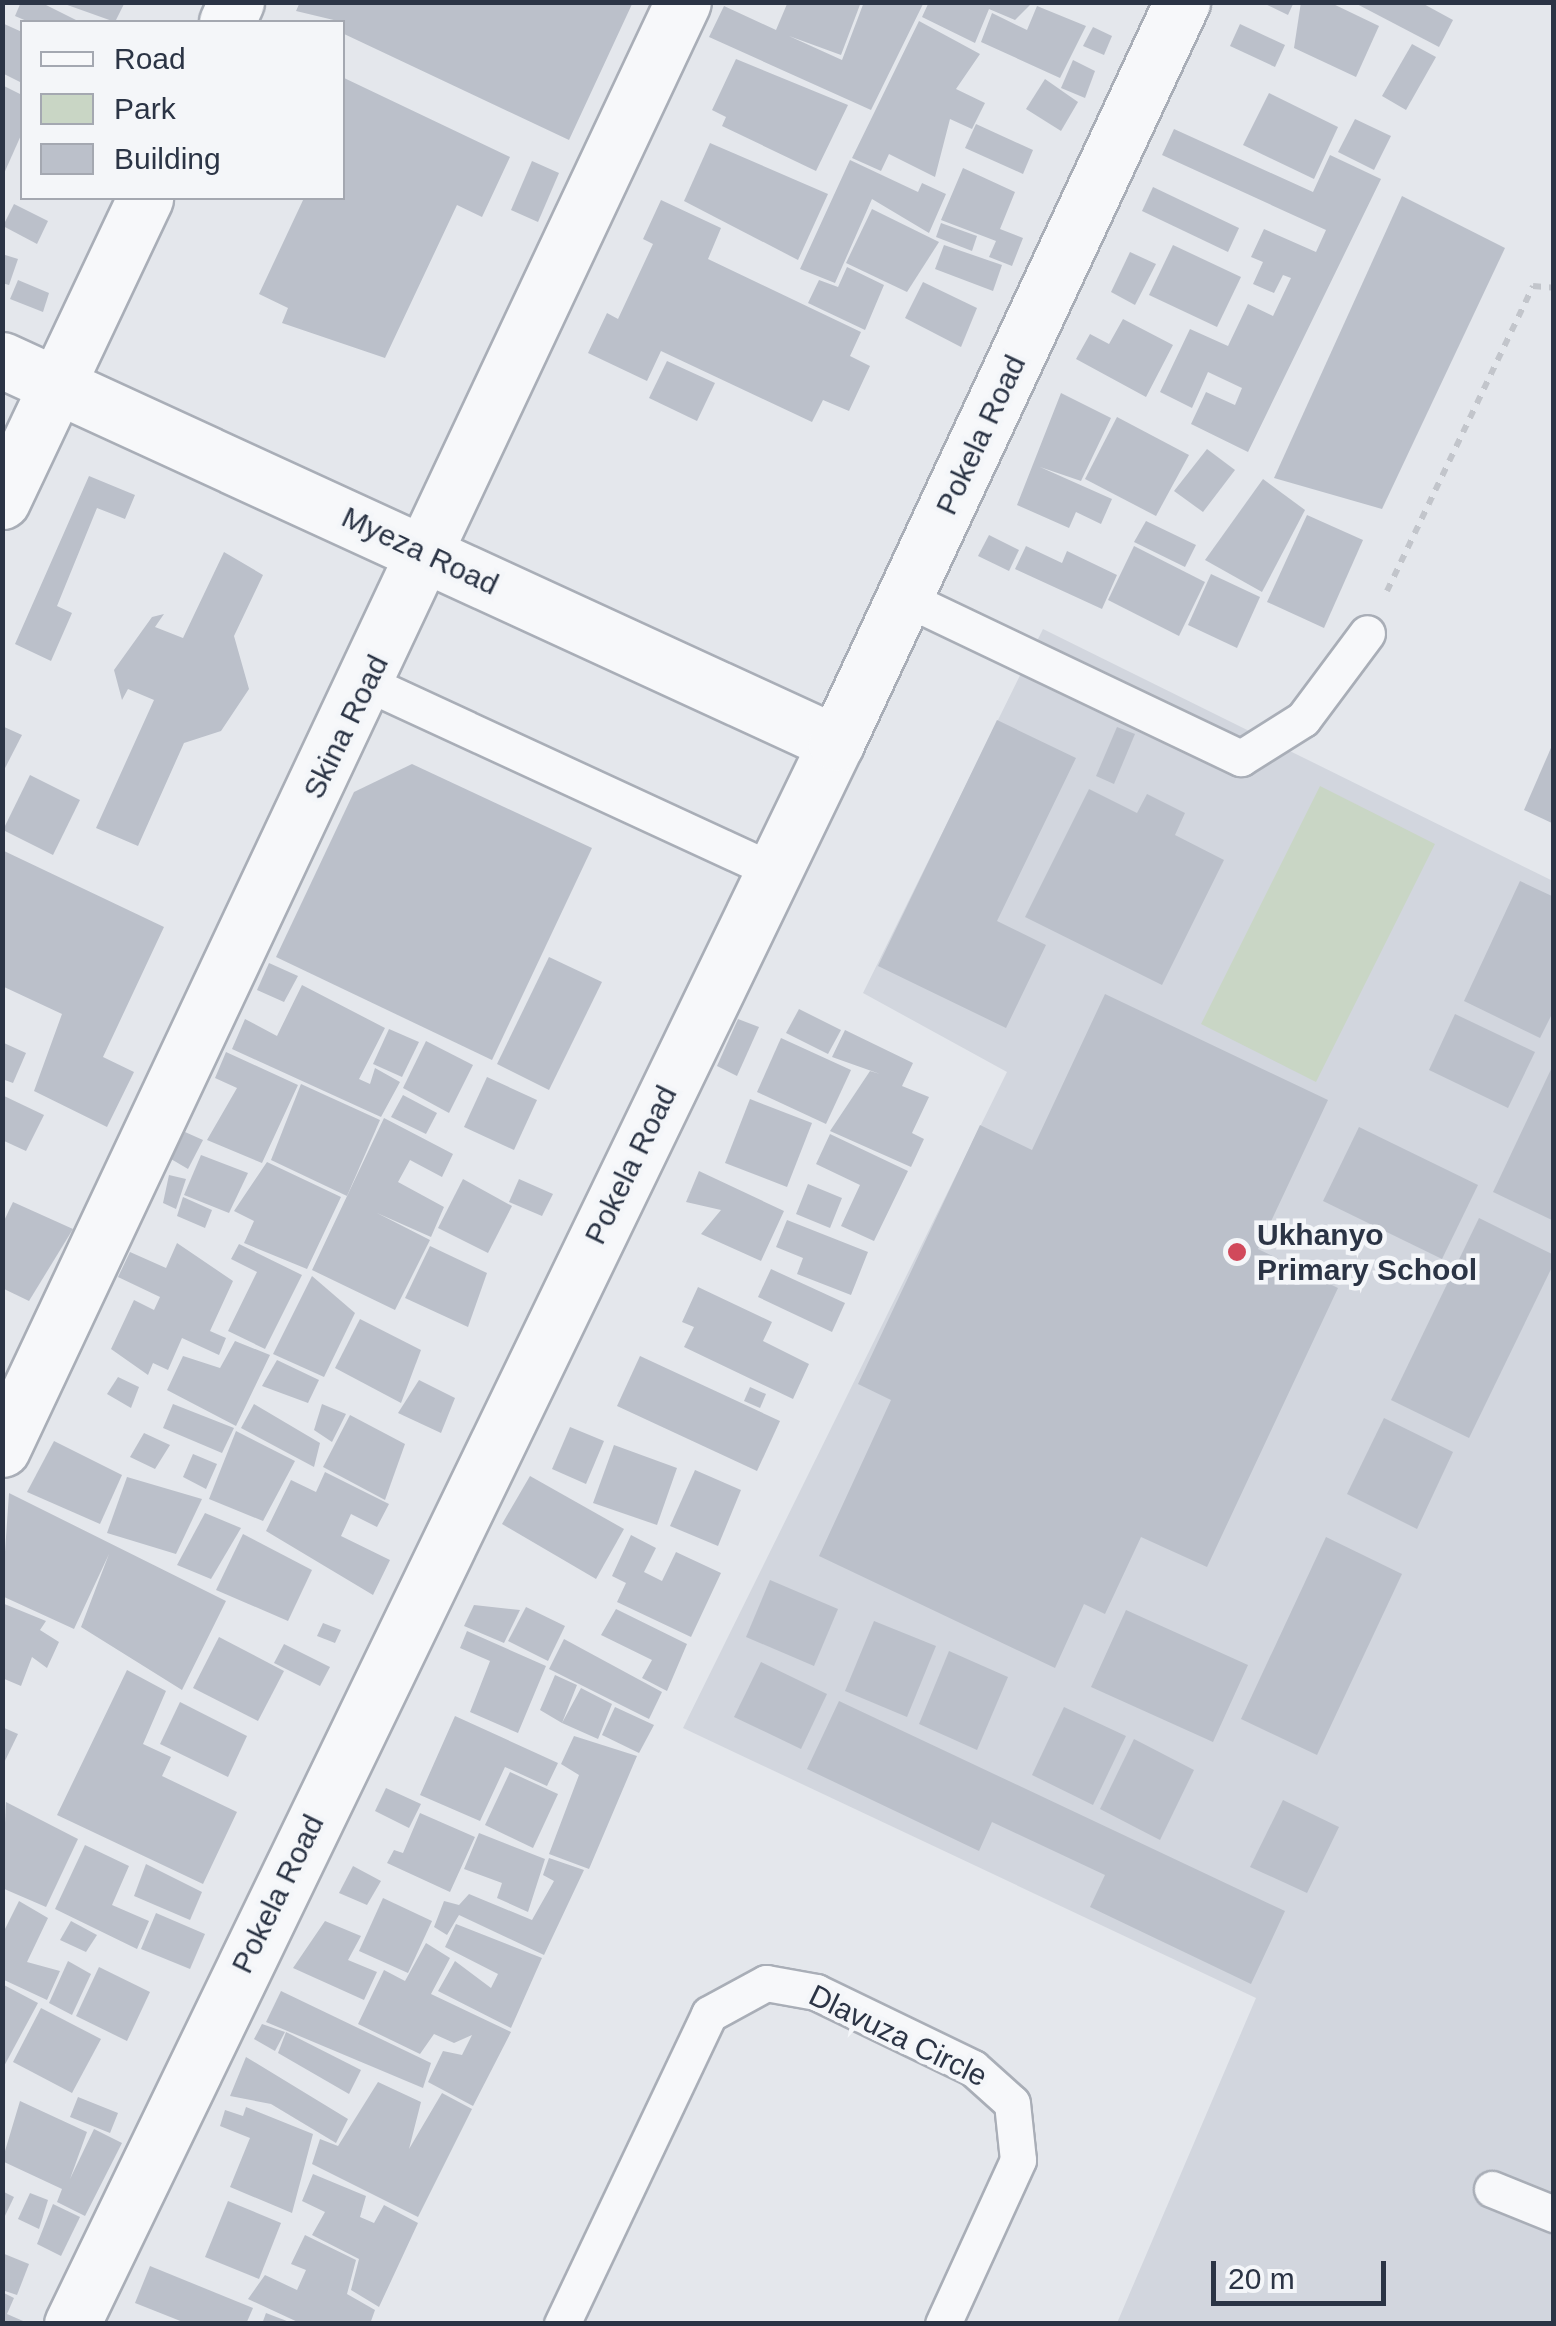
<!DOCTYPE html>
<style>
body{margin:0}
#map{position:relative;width:1556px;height:2326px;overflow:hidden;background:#e4e7ec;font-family:Helvetica,sans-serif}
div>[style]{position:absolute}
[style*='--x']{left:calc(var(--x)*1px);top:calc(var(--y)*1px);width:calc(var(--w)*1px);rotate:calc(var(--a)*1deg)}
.built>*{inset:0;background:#d2d6de}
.green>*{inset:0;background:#c9d6c5}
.building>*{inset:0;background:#bbc0ca}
.path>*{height:6px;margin-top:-3px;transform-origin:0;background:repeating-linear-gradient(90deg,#c2c5cb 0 8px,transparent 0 16px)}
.roads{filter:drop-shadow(2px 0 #a9aeb7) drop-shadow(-2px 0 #a9aeb7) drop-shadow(0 2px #a9aeb7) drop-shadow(0 -2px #a9aeb7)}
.lane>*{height:35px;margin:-17.5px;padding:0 17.5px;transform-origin:17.5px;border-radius:17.5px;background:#f7f8fa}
.street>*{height:55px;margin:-27.5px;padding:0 27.5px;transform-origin:27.5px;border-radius:27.5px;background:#f7f8fa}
.dots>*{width:28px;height:28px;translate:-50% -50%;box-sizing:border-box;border:5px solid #f4f6f9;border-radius:50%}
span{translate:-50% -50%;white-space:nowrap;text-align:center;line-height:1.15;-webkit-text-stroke:9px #f4f6f9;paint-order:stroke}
.street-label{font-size:30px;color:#2b3445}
.poi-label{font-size:30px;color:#2b3445;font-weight:700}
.left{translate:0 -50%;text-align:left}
.frame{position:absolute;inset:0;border:5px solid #2b3445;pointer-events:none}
.legend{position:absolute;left:20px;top:20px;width:325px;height:180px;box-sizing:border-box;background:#f4f6f9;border:2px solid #a4a8b1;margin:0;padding:12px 18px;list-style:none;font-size:30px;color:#2b3445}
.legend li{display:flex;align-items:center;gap:20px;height:50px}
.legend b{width:50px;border:2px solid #a4a8b1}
.scale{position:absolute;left:1211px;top:2261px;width:175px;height:45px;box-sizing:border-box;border:5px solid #2b3445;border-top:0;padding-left:12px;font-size:30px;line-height:35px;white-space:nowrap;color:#2b3445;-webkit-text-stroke:8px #f4f6f9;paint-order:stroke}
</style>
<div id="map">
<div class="built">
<div style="clip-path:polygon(1043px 629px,1553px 881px,1553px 2323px,1117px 2323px,1256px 1998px,683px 1728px,1007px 1072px,863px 993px)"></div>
</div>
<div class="green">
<div style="clip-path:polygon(1320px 786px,1435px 844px,1316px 1082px,1201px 1024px)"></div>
</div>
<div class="building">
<div style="clip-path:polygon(21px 2px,40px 2px,80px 22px,29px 22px,15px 16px)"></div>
<div style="clip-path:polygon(59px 2px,125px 2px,115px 22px)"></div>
<div style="clip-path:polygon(300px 2px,633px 2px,569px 140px,342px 33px,342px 22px,296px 11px)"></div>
<div style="clip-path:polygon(861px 2px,841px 55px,789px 36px,842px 60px,864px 2px,924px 2px,871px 110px,709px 37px,724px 6px,776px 30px,787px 4px)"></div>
<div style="clip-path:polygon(929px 2px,1033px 2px,1015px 20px,989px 9px,975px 43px,922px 17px)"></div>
<div style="clip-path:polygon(1261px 2px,1294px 2px,1288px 15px)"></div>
<div style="clip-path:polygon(1301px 2px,1329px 2px,1379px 26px,1356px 77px,1294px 48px)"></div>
<div style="clip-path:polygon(1353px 2px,1420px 2px,1453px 20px,1439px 47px)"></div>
<div style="clip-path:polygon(1037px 6px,1086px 26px,1060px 78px,981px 42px,992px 13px,1027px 30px)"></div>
<div style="clip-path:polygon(919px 21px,980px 54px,956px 89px,985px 103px,972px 129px,950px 119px,935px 177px,889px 154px,881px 171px,852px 158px)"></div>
<div style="clip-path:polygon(2px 23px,22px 32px,22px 83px,2px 73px)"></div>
<div style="clip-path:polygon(1240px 24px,1285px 45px,1275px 67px,1230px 46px)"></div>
<div style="clip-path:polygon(1093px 27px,1112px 36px,1104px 55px,1083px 46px)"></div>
<div style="clip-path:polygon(1412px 44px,1436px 57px,1406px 110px,1382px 96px)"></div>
<div style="clip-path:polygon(736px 59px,848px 105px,816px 171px,722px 126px,726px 117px,712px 110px)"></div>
<div style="clip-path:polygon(1073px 60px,1095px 71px,1085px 98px,1061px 88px)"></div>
<div style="clip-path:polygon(342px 77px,510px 157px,482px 217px,457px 205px,385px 358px,282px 323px,288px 308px,259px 294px,304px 198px,342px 198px)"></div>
<div style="clip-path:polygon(1045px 79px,1078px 102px,1061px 131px,1026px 109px)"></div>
<div style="clip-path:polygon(2px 85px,22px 95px,22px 133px,2px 178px)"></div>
<div style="clip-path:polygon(1269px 93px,1338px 127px,1314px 179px,1243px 145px)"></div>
<div style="clip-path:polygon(1355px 119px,1391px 136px,1374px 170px,1338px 152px)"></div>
<div style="clip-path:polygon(976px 124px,1033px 150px,1023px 174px,965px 148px)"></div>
<div style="clip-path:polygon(1174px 129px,1313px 192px,1330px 155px,1381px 179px,1248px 452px,1191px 424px,1206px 392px,1235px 405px,1242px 388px,1208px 372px,1192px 408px,1160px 392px,1190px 329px,1228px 346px,1248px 304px,1273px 316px,1291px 278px,1283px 275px,1274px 293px,1253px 284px,1263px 262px,1251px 257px,1264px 229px,1316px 252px,1326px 230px,1162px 155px)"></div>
<div style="clip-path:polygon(710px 143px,828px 194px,798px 260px,684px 201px)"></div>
<div style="clip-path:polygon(850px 160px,918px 192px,922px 183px,946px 194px,929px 233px,872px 199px,835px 283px,800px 269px)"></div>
<div style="clip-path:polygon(532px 161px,559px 173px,538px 222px,511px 210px)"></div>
<div style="clip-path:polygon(963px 168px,1015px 192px,1000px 229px,1023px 238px,1012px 266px,989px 257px,996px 241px,941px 220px)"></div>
<div style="clip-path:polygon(1153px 187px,1239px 228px,1228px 252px,1142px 211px)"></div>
<div style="clip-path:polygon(1402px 196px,1505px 248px,1382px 509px,1274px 478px)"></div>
<div style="clip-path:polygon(661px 200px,721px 228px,708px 259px,861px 332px,850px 356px,870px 366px,849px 411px,823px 400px,812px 422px,661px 351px,647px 381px,588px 353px,607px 313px,618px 319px,653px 244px,643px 239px)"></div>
<div style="clip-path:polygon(14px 204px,48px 221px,37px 244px,3px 226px)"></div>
<div style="clip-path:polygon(872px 209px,939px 242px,907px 292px,846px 263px)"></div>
<div style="clip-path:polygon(941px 223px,977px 236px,972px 251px,936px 237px)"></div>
<div style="clip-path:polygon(944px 245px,1002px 265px,993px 291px,935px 269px)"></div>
<div style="clip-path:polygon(1173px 245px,1241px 277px,1217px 327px,1149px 295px)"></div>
<div style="clip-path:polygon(1130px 252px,1156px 264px,1135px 305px,1111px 292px)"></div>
<div style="clip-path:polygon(2px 254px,18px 259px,9px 285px,2px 283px)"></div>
<div style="clip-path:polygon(847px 267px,884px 285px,865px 330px,808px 303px,819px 280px,838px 287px)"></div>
<div style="clip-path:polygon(18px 280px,49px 293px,43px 312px,10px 299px)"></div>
<div style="clip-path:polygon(923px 282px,977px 308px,961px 347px,905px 318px)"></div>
<div style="clip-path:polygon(1123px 319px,1173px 345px,1146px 397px,1076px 359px,1090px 334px,1109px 344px)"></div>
<div style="clip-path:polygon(667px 361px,715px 383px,697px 421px,649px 398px)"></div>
<div style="clip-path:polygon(1061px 393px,1111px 418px,1081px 481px,1040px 467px,1112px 499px,1101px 524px,1076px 512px,1069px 528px,1017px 505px)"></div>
<div style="clip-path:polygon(1117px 417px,1189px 455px,1156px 516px,1085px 479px)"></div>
<div style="clip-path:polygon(1207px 449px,1235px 470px,1203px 512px,1174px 491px)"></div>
<div style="clip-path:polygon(89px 476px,135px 495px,125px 519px,97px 508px,57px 606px,72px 613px,51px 661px,15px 644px)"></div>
<div style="clip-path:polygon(1263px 479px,1305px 510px,1262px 592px,1205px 560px)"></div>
<div style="clip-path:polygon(1307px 515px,1363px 540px,1324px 628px,1267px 602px)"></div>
<div style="clip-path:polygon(1146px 521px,1196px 545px,1185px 567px,1134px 542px)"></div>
<div style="clip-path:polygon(989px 535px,1019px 550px,1009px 571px,978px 556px)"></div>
<div style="clip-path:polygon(1026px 546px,1062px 563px,1067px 551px,1117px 575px,1102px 609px,1015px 569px)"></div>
<div style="clip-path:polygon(1134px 546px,1205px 582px,1179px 636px,1108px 600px)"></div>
<div style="clip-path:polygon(224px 552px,263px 575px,234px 636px,249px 689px,221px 731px,184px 743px,138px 846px,96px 828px,154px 700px,128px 689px,122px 700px,114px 670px,152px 617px,164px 614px,155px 627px,183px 638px)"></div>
<div style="clip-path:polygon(1211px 574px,1260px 597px,1237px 648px,1188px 625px)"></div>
<div style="clip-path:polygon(997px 720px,1076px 758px,997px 921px,1046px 945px,1006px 1028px,878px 966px)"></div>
<div style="clip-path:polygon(2px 726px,22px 735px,2px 774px)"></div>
<div style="clip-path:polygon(1117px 727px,1135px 734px,1114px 784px,1096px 776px)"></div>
<div style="clip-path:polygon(1554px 741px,1554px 824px,1524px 810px)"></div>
<div style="clip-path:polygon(412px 764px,592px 848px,492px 1060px,276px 957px,354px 792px)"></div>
<div style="clip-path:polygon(30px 775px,80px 800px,53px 855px,3px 830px)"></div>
<div style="clip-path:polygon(1089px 789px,1137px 813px,1147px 794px,1185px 813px,1175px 835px,1224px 860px,1162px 985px,1025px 917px)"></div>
<div style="clip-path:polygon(2px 850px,164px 927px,103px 1057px,134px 1072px,107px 1127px,34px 1091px,62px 1014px,2px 986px)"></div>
<div style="clip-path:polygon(1520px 881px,1554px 897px,1554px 1010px,1540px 1038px,1464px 1001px)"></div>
<div style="clip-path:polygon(549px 957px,602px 982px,549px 1090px,497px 1064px)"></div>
<div style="clip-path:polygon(269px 963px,298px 976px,284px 1002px,257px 990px)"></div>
<div style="clip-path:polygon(302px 985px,385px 1028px,359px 1079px,370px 1084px,375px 1068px,400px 1082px,381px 1117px,232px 1049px,245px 1019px,277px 1036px)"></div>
<div style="clip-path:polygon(1105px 994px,1328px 1100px,1258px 1249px,1338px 1288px,1207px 1567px,1141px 1537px,1105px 1614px,1084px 1604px,1055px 1668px,819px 1556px,891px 1400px,858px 1384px,980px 1125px,1032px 1150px)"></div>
<div style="clip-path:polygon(799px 1009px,841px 1030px,828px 1054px,786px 1033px)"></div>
<div style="clip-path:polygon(1455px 1014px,1535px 1052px,1508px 1108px,1429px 1070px)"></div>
<div style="clip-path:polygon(738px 1019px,759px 1027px,737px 1076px,717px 1066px)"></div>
<div style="clip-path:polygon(389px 1029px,419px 1042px,402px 1077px,373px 1064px)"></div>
<div style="clip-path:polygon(845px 1030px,913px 1063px,902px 1086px,929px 1097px,912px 1133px,924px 1139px,911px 1167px,830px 1131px,870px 1071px,880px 1074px,832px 1057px)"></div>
<div style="clip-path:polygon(781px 1038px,851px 1070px,826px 1124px,757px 1092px)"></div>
<div style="clip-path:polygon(426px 1041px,473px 1065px,449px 1113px,403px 1088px)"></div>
<div style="clip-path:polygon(4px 1043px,26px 1053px,13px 1083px,2px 1079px)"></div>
<div style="clip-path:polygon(226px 1052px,298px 1085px,262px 1163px,207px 1140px,237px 1088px,215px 1078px)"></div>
<div style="clip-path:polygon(1554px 1063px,1554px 1221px,1493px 1192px)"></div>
<div style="clip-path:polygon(487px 1077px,537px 1100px,514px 1150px,464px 1127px)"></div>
<div style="clip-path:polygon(301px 1084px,380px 1120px,347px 1196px,271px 1160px)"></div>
<div style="clip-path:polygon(2px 1095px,44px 1115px,26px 1151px,2px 1140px)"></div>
<div style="clip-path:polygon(403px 1095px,437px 1113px,426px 1134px,391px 1117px)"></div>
<div style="clip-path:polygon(750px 1099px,812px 1123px,787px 1187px,725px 1163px)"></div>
<div style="clip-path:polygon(384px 1118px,453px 1154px,442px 1177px,410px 1160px,398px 1182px,444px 1207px,431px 1237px,377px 1213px,430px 1240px,395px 1310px,312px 1270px)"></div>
<div style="clip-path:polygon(1359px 1127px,1478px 1185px,1442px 1259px,1323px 1201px)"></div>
<div style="clip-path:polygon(185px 1132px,203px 1140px,188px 1169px,171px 1159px)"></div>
<div style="clip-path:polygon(830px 1134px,908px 1171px,874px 1241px,841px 1226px,860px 1185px,816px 1164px)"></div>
<div style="clip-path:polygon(201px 1155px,248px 1173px,229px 1213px,184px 1195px)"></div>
<div style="clip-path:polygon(267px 1162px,341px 1197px,307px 1269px,244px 1243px,254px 1221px,234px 1211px)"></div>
<div style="clip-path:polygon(699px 1171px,784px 1211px,761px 1261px,701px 1234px,721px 1210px,686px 1202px)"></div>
<div style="clip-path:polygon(169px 1175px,186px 1179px,176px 1209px,163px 1203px)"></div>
<div style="clip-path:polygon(463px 1179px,512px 1206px,488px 1253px,438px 1228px)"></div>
<div style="clip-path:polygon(519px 1179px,553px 1194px,542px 1216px,509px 1202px)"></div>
<div style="clip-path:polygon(808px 1184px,842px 1198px,830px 1228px,796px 1214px)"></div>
<div style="clip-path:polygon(183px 1197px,212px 1210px,205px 1228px,177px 1216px)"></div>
<div style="clip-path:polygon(13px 1202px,73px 1229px,29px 1301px,2px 1288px,2px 1225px)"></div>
<div style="clip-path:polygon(1479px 1218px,1554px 1255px,1554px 1263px,1469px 1438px,1391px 1400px)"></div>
<div style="clip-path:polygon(787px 1220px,868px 1252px,851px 1295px,797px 1274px,803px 1258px,776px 1247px)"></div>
<div style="clip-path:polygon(177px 1243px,233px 1281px,210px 1331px,226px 1338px,219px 1355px,182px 1338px,168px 1370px,153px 1363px,148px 1375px,111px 1349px,134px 1300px,154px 1310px,160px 1297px,118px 1277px,130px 1252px,166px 1268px)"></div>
<div style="clip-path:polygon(239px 1244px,302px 1275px,265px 1349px,228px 1331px,257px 1272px,231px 1259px)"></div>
<div style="clip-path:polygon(430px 1246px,487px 1273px,468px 1327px,405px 1298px)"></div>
<div style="clip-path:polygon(771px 1269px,845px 1303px,832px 1332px,758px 1297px)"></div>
<div style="clip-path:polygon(312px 1276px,355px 1313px,324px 1377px,273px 1354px)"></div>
<div style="clip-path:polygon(698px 1287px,772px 1322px,763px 1341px,809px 1364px,793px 1399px,684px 1347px,694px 1327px,682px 1322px)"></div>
<div style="clip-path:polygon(360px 1319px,421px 1350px,401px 1403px,335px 1368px)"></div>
<div style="clip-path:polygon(235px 1341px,270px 1355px,236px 1426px,167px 1390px,183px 1356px,220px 1368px)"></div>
<div style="clip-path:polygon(640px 1356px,780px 1421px,757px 1471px,617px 1406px)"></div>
<div style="clip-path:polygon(277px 1360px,319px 1380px,308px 1403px,262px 1386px)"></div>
<div style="clip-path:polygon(118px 1377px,139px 1387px,131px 1408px,107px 1394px)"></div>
<div style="clip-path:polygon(419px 1380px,455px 1398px,441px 1433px,398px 1413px)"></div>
<div style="clip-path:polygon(750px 1387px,766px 1394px,760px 1408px,744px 1401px)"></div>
<div style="clip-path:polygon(173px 1404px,234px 1428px,222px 1453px,163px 1428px)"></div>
<div style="clip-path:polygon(254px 1404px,320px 1443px,314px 1467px,241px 1428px)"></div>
<div style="clip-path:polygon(322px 1404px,346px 1414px,332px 1442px,314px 1430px)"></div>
<div style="clip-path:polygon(350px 1415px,405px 1444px,385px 1500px,323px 1467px)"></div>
<div style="clip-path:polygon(1384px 1418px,1453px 1452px,1417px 1529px,1347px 1494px)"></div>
<div style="clip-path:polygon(570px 1427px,604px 1441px,586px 1484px,552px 1469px)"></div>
<div style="clip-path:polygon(236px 1431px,295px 1461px,263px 1521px,209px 1499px)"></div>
<div style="clip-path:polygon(144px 1433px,170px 1445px,155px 1469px,130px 1457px)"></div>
<div style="clip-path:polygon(54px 1441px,122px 1475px,100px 1524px,27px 1492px)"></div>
<div style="clip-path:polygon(614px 1445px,677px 1468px,657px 1525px,593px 1503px)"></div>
<div style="clip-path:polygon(193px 1454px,217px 1464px,206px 1489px,183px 1477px)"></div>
<div style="clip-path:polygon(695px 1470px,741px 1490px,718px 1546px,670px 1526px)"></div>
<div style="clip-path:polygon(325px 1472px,389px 1504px,377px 1527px,351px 1514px,341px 1536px,390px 1560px,373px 1595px,266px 1531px,291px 1480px,316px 1492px)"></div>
<div style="clip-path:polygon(530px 1476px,624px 1529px,596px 1579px,502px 1524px)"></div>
<div style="clip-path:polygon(127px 1477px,202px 1499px,176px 1554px,107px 1533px)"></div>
<div style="clip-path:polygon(9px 1493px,226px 1601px,182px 1690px,81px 1627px,109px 1554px,74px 1629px,2px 1596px)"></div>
<div style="clip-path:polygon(205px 1513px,241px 1528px,211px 1579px,177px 1565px)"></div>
<div style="clip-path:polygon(243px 1534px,312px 1570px,288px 1621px,216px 1590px)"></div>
<div style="clip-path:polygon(631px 1535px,656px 1548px,644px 1572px,662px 1581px,676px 1552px,721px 1573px,691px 1637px,617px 1602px,626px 1583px,612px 1576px)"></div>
<div style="clip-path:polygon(1326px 1537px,1402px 1574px,1317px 1755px,1241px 1719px)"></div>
<div style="clip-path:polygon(770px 1580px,838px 1609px,814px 1666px,746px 1637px)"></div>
<div style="clip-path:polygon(2px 1603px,46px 1621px,40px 1630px,59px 1642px,47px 1668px,32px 1657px,21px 1686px,2px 1678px)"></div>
<div style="clip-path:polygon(474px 1605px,520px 1610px,504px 1643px,464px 1626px)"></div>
<div style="clip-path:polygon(526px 1607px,565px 1626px,548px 1661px,508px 1641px)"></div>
<div style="clip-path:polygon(616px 1609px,687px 1644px,667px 1691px,642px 1678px,652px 1660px,601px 1635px)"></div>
<div style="clip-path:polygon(1126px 1610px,1248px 1665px,1213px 1742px,1091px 1687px)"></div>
<div style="clip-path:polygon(874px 1621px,936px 1646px,907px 1717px,845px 1691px)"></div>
<div style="clip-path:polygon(323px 1623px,341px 1630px,335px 1643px,317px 1636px)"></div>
<div style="clip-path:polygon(467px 1631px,546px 1666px,518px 1733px,470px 1712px,490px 1661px,460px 1648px)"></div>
<div style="clip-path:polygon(219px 1637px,284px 1671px,258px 1721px,193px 1688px)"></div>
<div style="clip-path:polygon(564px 1639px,662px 1692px,649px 1719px,549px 1669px)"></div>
<div style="clip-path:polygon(284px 1644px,330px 1667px,320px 1686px,274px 1663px)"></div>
<div style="clip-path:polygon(949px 1651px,1008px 1677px,977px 1750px,919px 1724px)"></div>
<div style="clip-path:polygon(761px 1662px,827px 1694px,801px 1749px,734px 1717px)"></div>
<div style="clip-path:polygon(127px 1670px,166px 1691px,143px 1744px,171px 1757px,162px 1776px,237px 1812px,203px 1884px,57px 1815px)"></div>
<div style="clip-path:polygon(555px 1675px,577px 1685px,562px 1723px,581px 1688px,612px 1704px,598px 1739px,562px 1723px,540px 1710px)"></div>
<div style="clip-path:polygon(839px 1701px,1285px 1911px,1251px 1984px,1090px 1907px,1105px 1875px,992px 1822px,979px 1851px,807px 1769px)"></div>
<div style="clip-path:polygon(180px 1702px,247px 1736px,228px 1777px,160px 1744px)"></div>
<div style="clip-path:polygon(615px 1707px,654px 1725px,639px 1753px,602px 1735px)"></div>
<div style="clip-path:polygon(1064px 1707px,1126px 1736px,1093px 1805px,1032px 1775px)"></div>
<div style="clip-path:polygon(455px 1716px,558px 1763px,547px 1786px,505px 1767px,480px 1821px,420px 1795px)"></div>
<div style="clip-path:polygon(2px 1727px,18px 1734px,2px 1767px)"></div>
<div style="clip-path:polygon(574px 1736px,637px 1756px,589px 1869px,549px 1854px,579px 1775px,561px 1764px)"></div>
<div style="clip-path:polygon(1134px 1739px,1194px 1770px,1160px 1840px,1100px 1809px)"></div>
<div style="clip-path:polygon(510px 1772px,558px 1794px,533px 1848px,485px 1825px)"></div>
<div style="clip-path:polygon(386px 1788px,421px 1804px,409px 1828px,375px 1811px)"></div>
<div style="clip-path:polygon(1283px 1800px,1339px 1827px,1307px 1893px,1250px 1867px)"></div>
<div style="clip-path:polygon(6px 1802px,78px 1839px,46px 1907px,2px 1888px)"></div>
<div style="clip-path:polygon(420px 1813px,475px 1837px,450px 1892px,387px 1863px,394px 1850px,403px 1853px)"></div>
<div style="clip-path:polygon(479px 1833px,545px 1859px,528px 1912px,497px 1898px,502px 1883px,464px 1869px)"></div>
<div style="clip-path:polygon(85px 1845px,129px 1866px,112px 1905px,149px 1921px,137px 1949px,55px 1909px)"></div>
<div style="clip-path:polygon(549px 1858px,584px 1870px,544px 1955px,459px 1915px,447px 1935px,434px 1927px,444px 1901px,459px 1905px,469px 1894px,532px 1920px,554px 1881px,543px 1875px)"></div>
<div style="clip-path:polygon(146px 1864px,202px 1892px,190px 1920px,134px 1896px)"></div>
<div style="clip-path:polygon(353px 1866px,381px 1881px,367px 1905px,339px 1893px)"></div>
<div style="clip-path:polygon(383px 1898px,432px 1921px,408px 1973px,359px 1951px)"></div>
<div style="clip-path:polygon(19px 1901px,48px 1918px,27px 1962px,60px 1971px,47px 2000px,2px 1979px,2px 1935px)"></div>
<div style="clip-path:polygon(156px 1913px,205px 1934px,190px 1969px,141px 1949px)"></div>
<div style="clip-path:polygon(71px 1921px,97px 1935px,86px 1952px,60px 1940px)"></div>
<div style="clip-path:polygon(325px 1921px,361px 1936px,348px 1960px,377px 1972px,364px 2000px,293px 1968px)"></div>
<div style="clip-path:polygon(456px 1924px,542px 1958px,511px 2028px,438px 1991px,455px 1961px,491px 1988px,498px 1974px,445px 1947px)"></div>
<div style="clip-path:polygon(426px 1943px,450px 1958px,431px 1994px,511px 2032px,473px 2106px,428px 2082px,443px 2051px,462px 2055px,472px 2035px,454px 2043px,434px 2034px,420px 2054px,358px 2024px,384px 1970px,405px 1981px)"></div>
<div style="clip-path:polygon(68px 1961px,91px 1974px,72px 2015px,49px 2003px)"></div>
<div style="clip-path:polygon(99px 1967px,150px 1992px,127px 2041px,76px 2016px)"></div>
<div style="clip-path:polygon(2px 1984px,38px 2003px,2px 2070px)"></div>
<div style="clip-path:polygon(281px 1991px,431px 2063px,423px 2088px,266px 2022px)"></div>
<div style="clip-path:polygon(41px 2008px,101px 2039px,72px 2093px,13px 2062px)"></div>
<div style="clip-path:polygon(262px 2024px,285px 2032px,275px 2051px,254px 2039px)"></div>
<div style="clip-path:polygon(286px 2032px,361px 2070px,349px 2094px,278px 2053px)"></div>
<div style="clip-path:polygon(246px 2057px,348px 2119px,336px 2143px,271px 2104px,230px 2096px)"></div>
<div style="clip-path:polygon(378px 2082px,421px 2102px,409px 2149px,442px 2093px,472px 2109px,418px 2217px,312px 2164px,320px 2139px,338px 2146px)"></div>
<div style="clip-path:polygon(78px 2097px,118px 2113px,110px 2133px,70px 2117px)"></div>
<div style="clip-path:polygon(20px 2101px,87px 2132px,70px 2179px,94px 2129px,122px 2143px,85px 2216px,57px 2202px,62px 2189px,2px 2161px)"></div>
<div style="clip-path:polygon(246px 2107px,313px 2134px,292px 2213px,230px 2187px,250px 2138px,220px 2126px,225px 2110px,243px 2116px)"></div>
<div style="clip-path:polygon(313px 2174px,366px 2196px,360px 2217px,374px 2223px,384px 2205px,418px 2223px,379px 2307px,351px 2290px,359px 2259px,312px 2235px,325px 2212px,302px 2201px)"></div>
<div style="clip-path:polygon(2px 2191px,14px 2197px,2px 2222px)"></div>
<div style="clip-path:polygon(30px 2193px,48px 2200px,39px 2229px,18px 2219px)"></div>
<div style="clip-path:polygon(228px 2201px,281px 2223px,259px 2279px,205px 2257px)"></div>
<div style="clip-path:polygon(53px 2204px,80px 2217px,61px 2256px,37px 2244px)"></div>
<div style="clip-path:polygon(305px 2235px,356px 2260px,347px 2294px,375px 2310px,370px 2324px,302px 2324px,248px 2299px,265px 2275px,297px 2290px,306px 2270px,291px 2264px)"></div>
<div style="clip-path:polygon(2px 2253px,29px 2264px,17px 2295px,2px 2290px)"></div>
<div style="clip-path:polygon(150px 2266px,253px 2308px,246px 2324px,188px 2324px,135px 2303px)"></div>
<div style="clip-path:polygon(2px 2292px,14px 2298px,7px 2314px,30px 2324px,2px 2324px)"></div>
<div style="clip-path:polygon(266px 2313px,292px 2323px,292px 2324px,262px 2324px)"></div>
</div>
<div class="path">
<div style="--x:1387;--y:591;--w:338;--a:-64.4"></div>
<div style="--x:1533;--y:286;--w:21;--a:5"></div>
</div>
<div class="roads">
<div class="lane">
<div style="--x:905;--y:598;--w:372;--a:25.5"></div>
<div style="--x:1241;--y:758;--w:73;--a:-32.2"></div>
<div style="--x:1303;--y:719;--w:107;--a:-53.3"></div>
<div style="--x:367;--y:683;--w:448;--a:24.8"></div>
<div style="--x:1492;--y:2189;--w:67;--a:22"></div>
<div style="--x:562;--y:2324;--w:343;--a:-64.6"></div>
<div style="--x:709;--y:2014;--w:65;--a:-28.5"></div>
<div style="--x:766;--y:1983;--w:51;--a:10.2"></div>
<div style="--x:816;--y:1992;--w:174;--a:25.8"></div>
<div style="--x:973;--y:2068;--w:52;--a:41.9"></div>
<div style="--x:1012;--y:2103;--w:57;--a:84"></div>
<div style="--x:1018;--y:2160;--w:180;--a:114.6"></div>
</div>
<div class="street">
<div style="--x:227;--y:22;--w:22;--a:-66"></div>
<div style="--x:2;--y:360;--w:918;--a:24.67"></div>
<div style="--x:2;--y:501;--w:335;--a:-64.7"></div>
<div style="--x:2;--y:1449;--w:1599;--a:-64.8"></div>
<div style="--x:72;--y:2324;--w:1756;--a:-64.21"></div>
<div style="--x:836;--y:743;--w:818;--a:-64.97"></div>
</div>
</div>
<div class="dots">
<div style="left:1237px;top:1252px;background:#d1495b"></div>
</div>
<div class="street-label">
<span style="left:981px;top:435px;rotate:-65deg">Pokela Road</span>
<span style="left:420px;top:551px;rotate:25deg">Myeza Road</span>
<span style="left:346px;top:727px;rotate:-64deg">Skina Road</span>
<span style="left:631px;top:1165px;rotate:-64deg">Pokela Road</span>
<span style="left:278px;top:1894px;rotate:-64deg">Pokela Road</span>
<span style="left:898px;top:2036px;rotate:26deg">Dlavuza Circle</span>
</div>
<div class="poi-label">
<span class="left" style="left:1257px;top:1252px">Ukhanyo<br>Primary School</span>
</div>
<div class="frame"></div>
<ul class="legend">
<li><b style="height:12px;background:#f7f8fa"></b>Road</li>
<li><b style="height:28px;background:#c9d6c5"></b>Park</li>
<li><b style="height:28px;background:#bbc0ca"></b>Building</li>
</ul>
<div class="scale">20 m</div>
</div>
